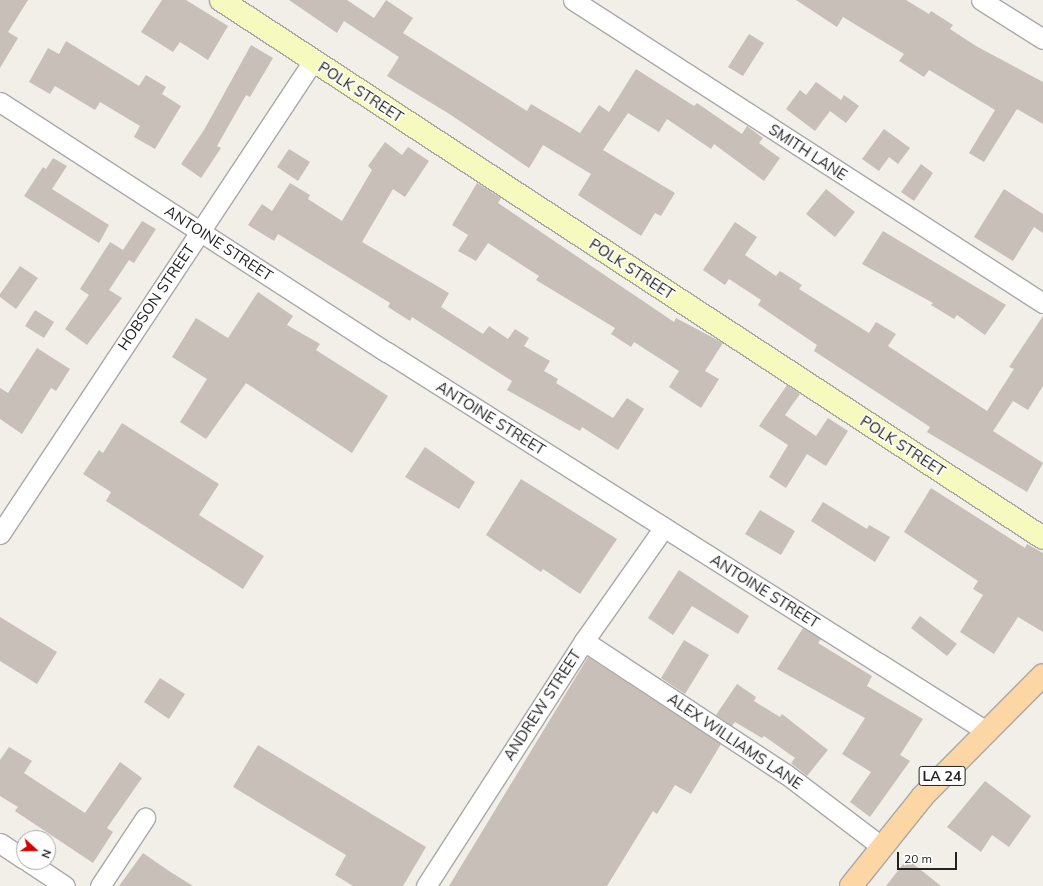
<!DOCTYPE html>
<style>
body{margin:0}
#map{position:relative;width:1043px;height:886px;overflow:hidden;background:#f2efe9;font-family:Mulish,sans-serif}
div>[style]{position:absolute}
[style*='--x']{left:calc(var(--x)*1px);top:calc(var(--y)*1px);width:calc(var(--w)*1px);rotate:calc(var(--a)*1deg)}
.building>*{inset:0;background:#c7bfb8}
.roads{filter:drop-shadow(1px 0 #a9a9a9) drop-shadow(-1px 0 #a9a9a9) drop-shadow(0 1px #a9a9a9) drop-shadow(0 -1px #a9a9a9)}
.street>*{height:19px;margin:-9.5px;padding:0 9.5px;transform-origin:9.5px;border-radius:9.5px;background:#fff}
.secondary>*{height:22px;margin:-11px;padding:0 11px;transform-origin:11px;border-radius:11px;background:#f7fabf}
.primary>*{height:22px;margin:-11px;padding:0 11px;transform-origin:11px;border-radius:11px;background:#fcd6a4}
span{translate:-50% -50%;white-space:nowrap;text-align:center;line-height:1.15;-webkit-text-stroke:3.5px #fff;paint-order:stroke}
.shield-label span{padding:1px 3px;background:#fff;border:1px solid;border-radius:3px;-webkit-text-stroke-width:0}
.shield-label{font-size:14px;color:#222;font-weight:700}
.street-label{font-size:15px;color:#222}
.north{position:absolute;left:16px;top:830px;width:40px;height:40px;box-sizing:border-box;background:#fff;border:1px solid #a7a7a7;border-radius:50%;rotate:111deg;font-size:11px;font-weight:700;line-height:16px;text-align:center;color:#222}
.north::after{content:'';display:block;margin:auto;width:14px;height:18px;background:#d40000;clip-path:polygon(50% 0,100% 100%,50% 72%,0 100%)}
.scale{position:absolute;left:897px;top:852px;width:60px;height:18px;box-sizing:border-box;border:2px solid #222;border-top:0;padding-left:5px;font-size:12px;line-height:14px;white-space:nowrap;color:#222;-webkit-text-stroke:3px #fff;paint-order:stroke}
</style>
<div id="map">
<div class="building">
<div style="clip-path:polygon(0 0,28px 0,8px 32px,18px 38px,0 68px)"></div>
<div style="clip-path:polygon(162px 0,186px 0,228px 26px,208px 60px,180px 42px,173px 52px,141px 32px)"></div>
<div style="clip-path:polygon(289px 0,347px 0,374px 18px,386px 0,413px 18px,403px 33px,527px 111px,531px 104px,580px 133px,599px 105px,609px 112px,636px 69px,694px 106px,697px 103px,742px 134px,747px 126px,763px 138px,759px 143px,780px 158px,764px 181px,714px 144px,711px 149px,667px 119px,659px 132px,628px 113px,603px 150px,675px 193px,661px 216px,655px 213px,641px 236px,578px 195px,591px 174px,543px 145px,529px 168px,451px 115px,387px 76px,399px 57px,344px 21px,337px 33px)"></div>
<div style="clip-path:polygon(796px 0,906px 0,929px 14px,931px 11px,953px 25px,950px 29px,976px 46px,1043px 82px,1043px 124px,1017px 109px,984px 162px,969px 153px,995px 110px,929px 70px,924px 77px,899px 61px,904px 54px,843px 17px,837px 27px)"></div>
<div style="clip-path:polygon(749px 34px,764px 43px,743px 76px,728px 67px)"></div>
<div style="clip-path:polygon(66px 41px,139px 86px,146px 75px,166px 87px,162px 94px,181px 106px,155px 149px,134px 137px,140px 126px,100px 102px,95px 110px,55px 86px,50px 94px,29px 82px,48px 48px,59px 54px)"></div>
<div style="clip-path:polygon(251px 45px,273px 58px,250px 97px,246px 95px,217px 146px,221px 148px,201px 178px,181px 164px,204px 130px)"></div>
<div style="clip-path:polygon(816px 82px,841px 100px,844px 95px,859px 106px,846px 123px,830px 111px,815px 131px,786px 109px,800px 90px,806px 95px)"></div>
<div style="clip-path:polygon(884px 129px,910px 148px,898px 164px,889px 157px,879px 171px,862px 159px)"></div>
<div style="clip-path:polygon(385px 142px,402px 155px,408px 147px,429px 161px,405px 197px,393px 189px,362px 242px,449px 293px,441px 307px,483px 334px,489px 326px,508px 339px,515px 329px,529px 338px,524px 346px,550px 361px,544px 371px,558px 379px,556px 383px,613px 418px,627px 398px,644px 409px,618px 450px,582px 427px,580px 431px,507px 390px,512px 381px,412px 317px,410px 321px,388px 307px,390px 303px,278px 234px,274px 241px,248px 225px,262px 204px,272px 211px,290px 183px,310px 195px,308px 199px,342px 221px,372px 170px,368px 166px)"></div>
<div style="clip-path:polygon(289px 149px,310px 162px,298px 181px,277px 167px)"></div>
<div style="clip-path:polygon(53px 158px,67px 166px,52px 189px,109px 225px,99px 243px,24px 196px,43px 167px,46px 169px)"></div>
<div style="clip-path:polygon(921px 164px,933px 173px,914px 201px,901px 192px)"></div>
<div style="clip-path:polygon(477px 183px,501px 198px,498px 203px,674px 322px,676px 318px,723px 343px,705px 371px,719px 379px,701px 408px,669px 387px,679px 371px,634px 342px,631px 347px,611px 334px,615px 328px,536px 280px,539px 276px,488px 243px,476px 261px,458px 251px,468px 235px,452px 225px)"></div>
<div style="clip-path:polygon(826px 189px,855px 212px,835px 237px,806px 214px)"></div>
<div style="clip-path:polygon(1004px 189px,1043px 214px,1043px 233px,1034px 227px,1013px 261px,974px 237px)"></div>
<div style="clip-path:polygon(142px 221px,156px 229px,134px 263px,129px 260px,109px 290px,122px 298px,87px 345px,65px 329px,89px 295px,80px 289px,110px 242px,123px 250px)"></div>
<div style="clip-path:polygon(735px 222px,757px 237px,745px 255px,776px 276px,780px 271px,802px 285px,799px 289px,869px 333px,876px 322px,896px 334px,888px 346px,987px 411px,1014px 369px,1009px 367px,1043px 316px,1043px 386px,1028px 410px,1013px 401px,993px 431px,1043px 463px,1027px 492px,927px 432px,930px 427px,814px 351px,817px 345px,758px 305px,761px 300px,729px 279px,725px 285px,703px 270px)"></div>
<div style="clip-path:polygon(883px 231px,1006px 305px,985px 335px,957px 315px,954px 319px,931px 305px,933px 303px,862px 264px)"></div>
<div style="clip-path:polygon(20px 266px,38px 278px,16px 309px,0 297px,0 294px)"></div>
<div style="clip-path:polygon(258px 292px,293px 316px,287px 325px,320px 344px,316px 350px,388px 396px,352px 453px,246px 383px,206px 439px,180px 422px,207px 379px,172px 357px,196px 318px,228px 338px)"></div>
<div style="clip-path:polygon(35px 310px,54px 322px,44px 338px,25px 326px)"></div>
<div style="clip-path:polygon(37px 348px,70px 369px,56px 391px,51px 388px,22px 434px,0 419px,0 388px,8px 393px)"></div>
<div style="clip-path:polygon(787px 385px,800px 394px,785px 415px,816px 436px,828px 418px,848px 431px,826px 466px,807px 454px,786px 488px,769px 477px,788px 445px,759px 426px)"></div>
<div style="clip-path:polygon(122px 423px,219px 484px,199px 515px,264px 556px,243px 589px,106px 501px,111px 492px,83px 474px,99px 450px,103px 453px)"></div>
<div style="clip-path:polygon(425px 447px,475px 482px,459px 509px,405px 477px)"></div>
<div style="clip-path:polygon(521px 479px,617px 539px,580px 594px,543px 569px,541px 572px,486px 535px)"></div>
<div style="clip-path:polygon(931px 488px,1025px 548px,1027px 544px,1043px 553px,1043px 632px,1018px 617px,994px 654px,960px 632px,983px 595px,973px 589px,978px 581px,904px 532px)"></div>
<div style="clip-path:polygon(823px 502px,867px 529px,869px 525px,890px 537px,875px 562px,811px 521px)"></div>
<div style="clip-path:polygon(760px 510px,795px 531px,781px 555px,745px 534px)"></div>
<div style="clip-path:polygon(679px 570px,749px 616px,738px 634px,692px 606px,673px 635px,648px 618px)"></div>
<div style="clip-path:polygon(920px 616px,957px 644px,947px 656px,911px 628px)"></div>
<div style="clip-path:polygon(0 617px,57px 652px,37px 684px,0 661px)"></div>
<div style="clip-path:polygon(803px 628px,821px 639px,818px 643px,872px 676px,867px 686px,923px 719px,900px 755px,910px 761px,870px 817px,850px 802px,871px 772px,842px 754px,865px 718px,777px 669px)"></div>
<div style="clip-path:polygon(684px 640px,709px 655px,685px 694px,661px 678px)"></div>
<div style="clip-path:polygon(588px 657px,721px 744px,691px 794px,675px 785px,657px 814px,653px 811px,607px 886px,449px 886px)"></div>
<div style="clip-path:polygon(160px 678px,185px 694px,169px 719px,144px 702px)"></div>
<div style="clip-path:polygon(737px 684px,756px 697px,754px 701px,780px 717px,782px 714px,828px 750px,807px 776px,791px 763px,795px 758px,764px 736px,762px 738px,735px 722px,732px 726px,716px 715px)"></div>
<div style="clip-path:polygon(258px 745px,426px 847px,403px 886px,353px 886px,335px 875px,346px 855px,233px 787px)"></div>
<div style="clip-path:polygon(9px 747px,32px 761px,24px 773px,85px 813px,120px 762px,142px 778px,107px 828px,113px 832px,93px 863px,15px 811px,18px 807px,0 796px,0 760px)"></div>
<div style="clip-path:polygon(985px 781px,1031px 816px,1009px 847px,992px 835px,981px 852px,947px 827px)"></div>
<div style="clip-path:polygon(143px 853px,169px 871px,193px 886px,119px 886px)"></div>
<div style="clip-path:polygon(907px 859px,941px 886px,886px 886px)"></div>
</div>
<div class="roads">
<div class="street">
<div style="--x:573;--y:0;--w:559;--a:32.81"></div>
<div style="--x:981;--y:0;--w:73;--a:32.2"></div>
<div style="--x:0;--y:102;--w:461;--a:32.9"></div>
<div style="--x:387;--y:352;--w:709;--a:32.32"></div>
<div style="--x:0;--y:534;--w:567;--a:-56.51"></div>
<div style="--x:584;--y:641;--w:242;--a:33.4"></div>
<div style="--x:786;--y:774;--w:121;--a:37.2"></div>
<div style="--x:0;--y:843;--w:29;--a:34"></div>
<div style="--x:29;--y:862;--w:43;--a:33.7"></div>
<div style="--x:100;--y:886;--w:82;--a:-56.5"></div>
<div style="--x:426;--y:886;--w:292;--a:-57.2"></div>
<div style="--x:584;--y:641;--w:139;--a:-54.9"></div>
</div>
<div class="secondary">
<div style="--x:221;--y:0;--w:982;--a:33.2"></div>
</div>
<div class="primary">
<div style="--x:851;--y:886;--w:115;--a:-51.3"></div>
<div style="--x:923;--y:796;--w:170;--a:-45.2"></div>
</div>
</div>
<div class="shield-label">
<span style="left:942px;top:776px">LA 24</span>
</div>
<div class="street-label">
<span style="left:361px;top:92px;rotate:33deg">POLK STREET</span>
<span style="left:808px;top:152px;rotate:33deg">SMITH LANE</span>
<span style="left:219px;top:243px;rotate:33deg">ANTOINE STREET</span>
<span style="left:632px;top:269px;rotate:33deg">POLK STREET</span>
<span style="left:156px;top:297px;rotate:-56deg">HOBSON STREET</span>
<span style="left:491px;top:418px;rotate:32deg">ANTOINE STREET</span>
<span style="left:903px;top:446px;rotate:33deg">POLK STREET</span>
<span style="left:765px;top:591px;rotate:32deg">ANTOINE STREET</span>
<span style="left:542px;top:705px;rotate:-57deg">ANDREW STREET</span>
<span style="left:735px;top:741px;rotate:34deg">ALEX WILLIAMS LANE</span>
</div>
<div class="north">N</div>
<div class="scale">20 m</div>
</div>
